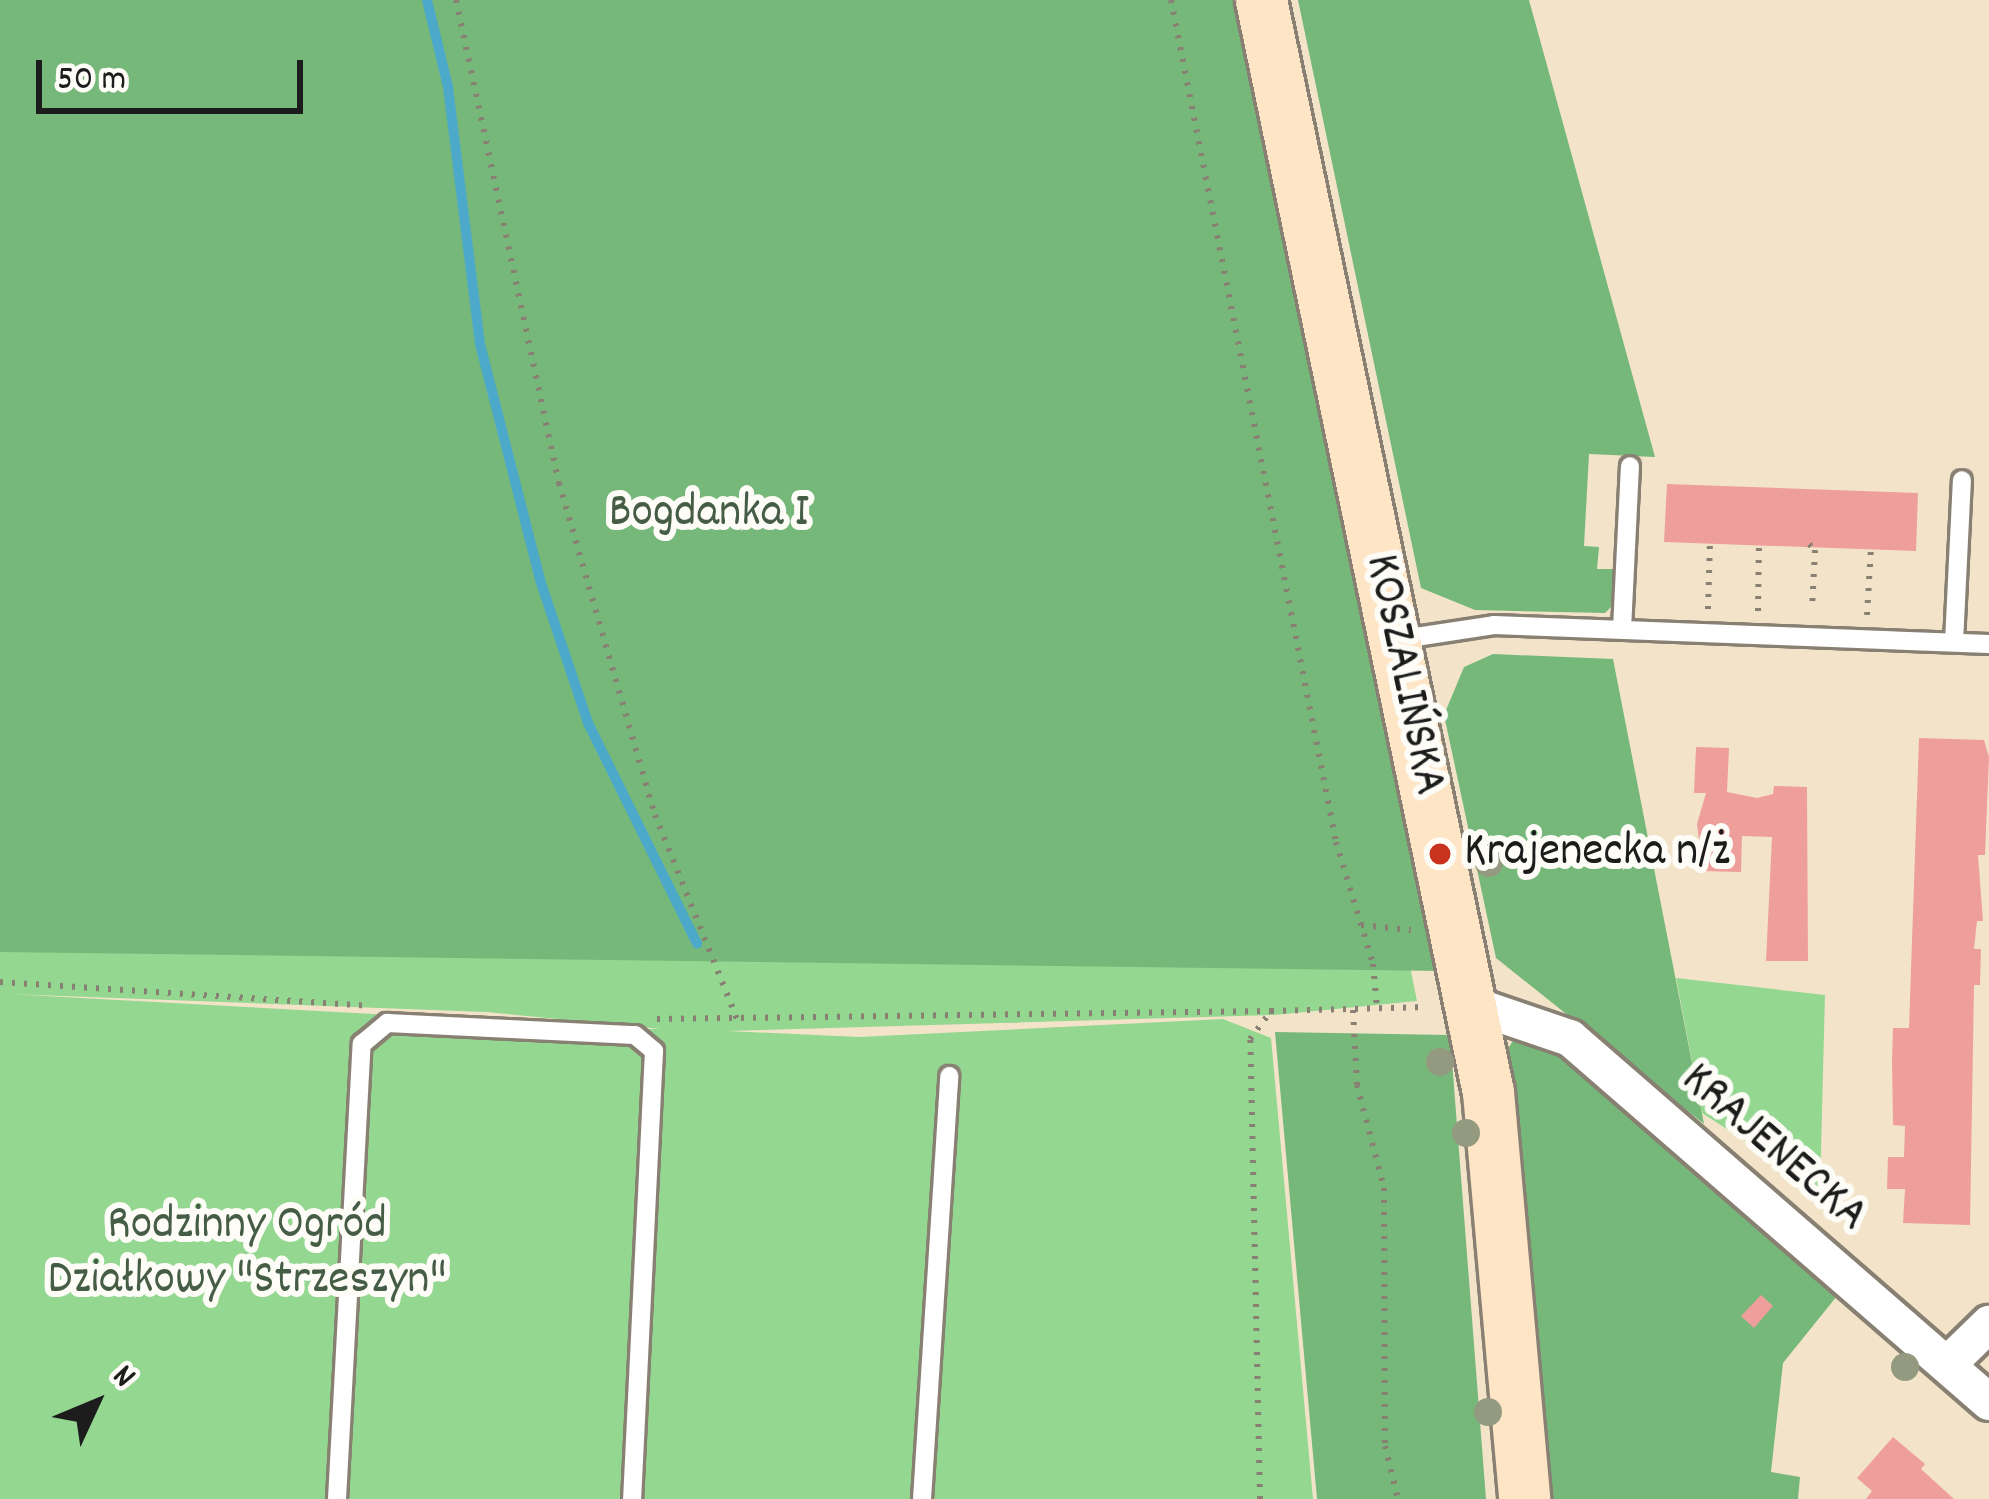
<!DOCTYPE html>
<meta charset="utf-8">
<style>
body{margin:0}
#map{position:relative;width:1989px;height:1499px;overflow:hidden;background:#f3e4c9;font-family:Dekko,sans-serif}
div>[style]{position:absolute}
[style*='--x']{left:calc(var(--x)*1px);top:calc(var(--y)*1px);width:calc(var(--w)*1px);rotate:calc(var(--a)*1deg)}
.green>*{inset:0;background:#93d790}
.forest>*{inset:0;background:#76b87a}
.stream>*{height:10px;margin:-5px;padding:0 5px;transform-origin:5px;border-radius:5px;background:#4ca9ca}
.building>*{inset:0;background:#ee9f9b}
.path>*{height:6px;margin-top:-3px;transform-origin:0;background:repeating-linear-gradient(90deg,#888072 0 3px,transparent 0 12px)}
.roads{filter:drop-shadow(3px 0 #888072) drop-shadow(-3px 0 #888072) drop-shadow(0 3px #888072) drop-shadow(0 -3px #888072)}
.lane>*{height:18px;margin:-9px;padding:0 9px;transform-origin:9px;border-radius:9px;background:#fff}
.street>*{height:36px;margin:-18px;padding:0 18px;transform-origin:18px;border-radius:18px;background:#fff}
.secondary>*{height:51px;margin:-25.5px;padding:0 25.5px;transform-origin:25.5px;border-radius:25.5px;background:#fee5c5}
.trees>*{width:28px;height:28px;margin:-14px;border-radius:50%;background:#949a80}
.dots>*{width:33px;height:33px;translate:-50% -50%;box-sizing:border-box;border:6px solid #fdfcf7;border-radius:50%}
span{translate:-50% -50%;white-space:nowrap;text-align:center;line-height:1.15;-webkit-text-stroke:12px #fdfcf7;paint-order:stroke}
.park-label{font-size:48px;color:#465d45}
.street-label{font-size:48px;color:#1c1c1c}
.poi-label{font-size:48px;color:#1c1c1c}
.left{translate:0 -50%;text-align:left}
.north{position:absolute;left:36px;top:1343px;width:120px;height:120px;-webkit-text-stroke:9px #fdfcf7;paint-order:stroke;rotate:46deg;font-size:33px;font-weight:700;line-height:48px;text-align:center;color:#1c1c1c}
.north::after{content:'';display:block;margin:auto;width:42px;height:54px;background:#1c1c1c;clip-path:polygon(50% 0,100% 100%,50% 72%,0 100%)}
.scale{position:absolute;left:36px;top:60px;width:267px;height:54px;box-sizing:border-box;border:6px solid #1c1c1c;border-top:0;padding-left:15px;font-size:36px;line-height:42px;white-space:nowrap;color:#1c1c1c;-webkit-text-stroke:9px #fdfcf7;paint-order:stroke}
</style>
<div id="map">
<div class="green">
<div style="clip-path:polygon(evenodd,0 0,1214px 0,1417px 1001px,1274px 1015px,727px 1031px,859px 1037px,1223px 1019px,1271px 1038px,1313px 1499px,0 1499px,0 0,8px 994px,486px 1012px,661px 1029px,648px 1029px,8px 994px)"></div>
<div style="clip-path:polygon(1676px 978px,1825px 995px,1820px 1189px,1702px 1113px)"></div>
</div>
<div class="forest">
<div style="clip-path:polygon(0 0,1235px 0,1443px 971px,0 952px)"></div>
<div style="clip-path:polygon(1298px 0,1529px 0,1655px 457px,1589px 454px,1584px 546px,1599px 547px,1597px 569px,1613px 569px,1613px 605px,1605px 613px,1475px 610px,1421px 588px)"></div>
<div style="clip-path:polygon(1493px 654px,1613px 659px,1704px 1124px,1496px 958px,1444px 715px,1464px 667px)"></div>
<div style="clip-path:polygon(1275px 1032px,1450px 1035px,1486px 1499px,1317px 1499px)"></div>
<div style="clip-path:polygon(1530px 1033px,1841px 1291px,1783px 1363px,1771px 1472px,1800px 1477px,1798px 1499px,1539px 1499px,1500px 1064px,1512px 1042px)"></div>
</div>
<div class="stream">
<div style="--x:427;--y:0;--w:89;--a:76.4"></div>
<div style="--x:448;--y:87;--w:259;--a:82.9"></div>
<div style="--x:480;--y:344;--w:244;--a:75.7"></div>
<div style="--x:540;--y:580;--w:151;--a:71.4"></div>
<div style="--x:588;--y:723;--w:246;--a:63.7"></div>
</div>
<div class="building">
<div style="clip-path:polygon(1667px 484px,1918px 493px,1916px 551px,1664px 542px)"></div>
<div style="clip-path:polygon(1919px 738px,1984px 740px,1989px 757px,1985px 855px,1978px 855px,1983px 921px,1977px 921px,1974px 949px,1981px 949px,1980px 985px,1974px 985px,1970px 1225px,1903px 1223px,1905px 1189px,1887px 1189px,1888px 1157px,1904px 1157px,1905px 1126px,1893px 1125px,1892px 1061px,1893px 1028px,1909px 1028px)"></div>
<div style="clip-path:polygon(1696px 747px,1729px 748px,1727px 792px,1757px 798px,1773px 794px,1774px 786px,1807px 787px,1808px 961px,1766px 961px,1772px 837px,1742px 836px,1741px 872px,1703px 871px,1697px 824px,1706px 793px,1694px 793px)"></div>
<div style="clip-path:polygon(1761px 1295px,1773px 1306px,1754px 1328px,1741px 1316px)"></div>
<div style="clip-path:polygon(1893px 1437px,1925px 1464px,1921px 1469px,1954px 1499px,1866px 1499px,1872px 1491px,1857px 1478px)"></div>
</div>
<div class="path">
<div style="--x:456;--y:0;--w:494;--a:78"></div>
<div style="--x:559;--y:483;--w:346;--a:73.9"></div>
<div style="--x:655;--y:815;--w:225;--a:68.1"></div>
<div style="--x:1171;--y:0;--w:858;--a:78.91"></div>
<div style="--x:1336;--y:842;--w:127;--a:73.1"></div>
<div style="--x:1373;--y:964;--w:44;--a:84.8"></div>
<div style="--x:1809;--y:544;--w:8;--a:45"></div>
<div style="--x:1815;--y:550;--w:60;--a:92.9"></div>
<div style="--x:1708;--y:609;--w:68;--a:-88.3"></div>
<div style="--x:1758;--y:611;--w:68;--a:-89.2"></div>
<div style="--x:1867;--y:615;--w:68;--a:-86.6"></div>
<div style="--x:1361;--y:925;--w:50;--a:5.7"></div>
<div style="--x:0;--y:982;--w:369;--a:3.7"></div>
<div style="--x:1353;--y:1010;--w:75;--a:86.9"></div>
<div style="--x:1357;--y:1085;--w:106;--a:75.3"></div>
<div style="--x:1384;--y:1188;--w:258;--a:89.8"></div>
<div style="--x:1385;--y:1446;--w:55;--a:76.2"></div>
<div style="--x:657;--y:1019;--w:614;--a:-0.75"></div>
<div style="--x:1260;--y:1499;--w:460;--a:-91.2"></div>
<div style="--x:1250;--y:1039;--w:35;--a:-53"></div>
<div style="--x:1271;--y:1011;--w:156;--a:-1.5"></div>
</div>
<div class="roads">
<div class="lane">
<div style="--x:1622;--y:629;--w:163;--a:-87.2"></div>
<div style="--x:1396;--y:640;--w:99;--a:-8.7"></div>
<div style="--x:1494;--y:625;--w:495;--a:2.2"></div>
<div style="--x:1954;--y:642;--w:162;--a:-87.2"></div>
<div style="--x:337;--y:1499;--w:456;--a:-86.9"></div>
<div style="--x:362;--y:1044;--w:33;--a:-40"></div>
<div style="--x:387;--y:1023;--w:248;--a:2.8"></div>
<div style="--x:635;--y:1035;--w:25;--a:40"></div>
<div style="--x:654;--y:1051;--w:449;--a:92.8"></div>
<div style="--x:922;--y:1499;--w:424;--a:-86.3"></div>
</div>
<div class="street">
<div style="--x:1473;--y:1005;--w:102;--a:18.8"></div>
<div style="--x:1570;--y:1038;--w:555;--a:40.98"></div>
<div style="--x:1947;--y:1365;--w:59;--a:-44.3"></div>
</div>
<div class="secondary">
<div style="--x:1261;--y:0;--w:1115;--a:78.26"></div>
<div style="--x:1488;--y:1092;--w:409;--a:84.9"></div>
</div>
</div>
<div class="trees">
<div style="left:1489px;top:863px"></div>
<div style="left:1440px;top:1062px"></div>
<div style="left:1466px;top:1133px"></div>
<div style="left:1905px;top:1367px"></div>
<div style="left:1488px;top:1412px"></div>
</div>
<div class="dots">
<div style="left:1440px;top:854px;background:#c8321e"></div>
</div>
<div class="park-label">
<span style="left:709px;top:515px">Bogdanka I</span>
<span style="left:247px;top:1254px">Rodzinny Ogród<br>Działkowy "Strzeszyn"</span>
</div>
<div class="street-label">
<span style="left:1403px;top:675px;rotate:78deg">KOSZALIŃSKA</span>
<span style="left:1773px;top:1149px;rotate:41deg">KRAJENECKA</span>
</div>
<div class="poi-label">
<span class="left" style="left:1464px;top:854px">Krajenecka n/ż</span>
</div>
<div class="north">N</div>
<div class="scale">50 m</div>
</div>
